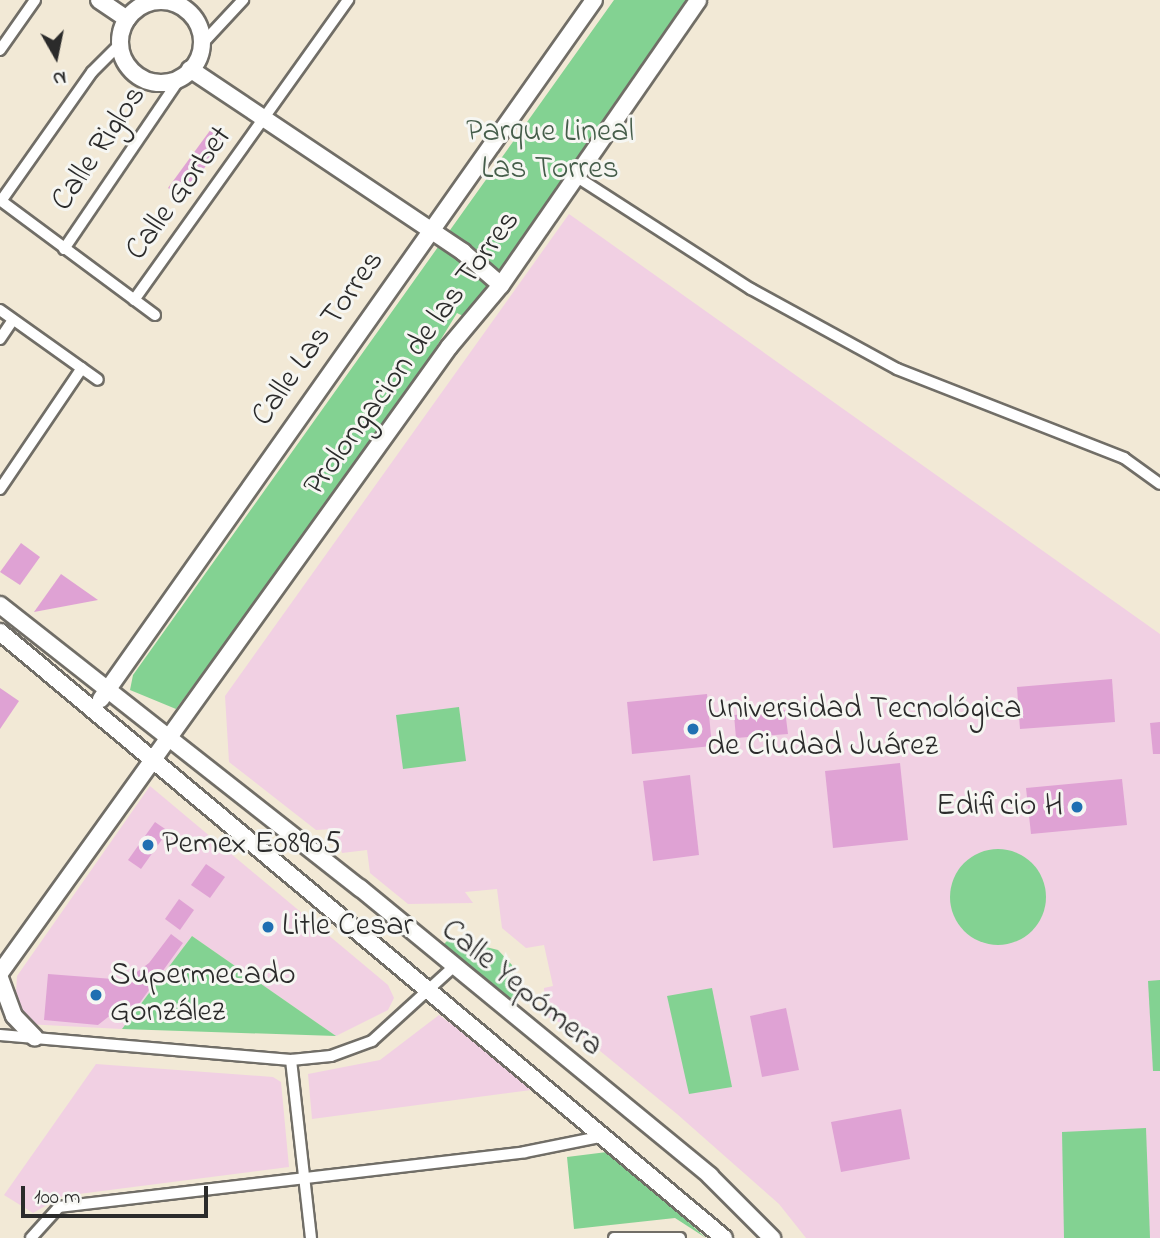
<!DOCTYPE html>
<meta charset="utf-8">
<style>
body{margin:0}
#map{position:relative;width:1160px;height:1238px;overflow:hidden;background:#f2e9d6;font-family:"Indie Flower",sans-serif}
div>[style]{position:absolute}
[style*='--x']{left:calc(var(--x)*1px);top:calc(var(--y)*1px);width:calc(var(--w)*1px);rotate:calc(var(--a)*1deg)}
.built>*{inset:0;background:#f1d0e3}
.green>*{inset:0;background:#83d292}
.round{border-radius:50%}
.building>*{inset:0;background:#dfa2d4}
.roads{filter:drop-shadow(2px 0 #716e67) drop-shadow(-2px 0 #716e67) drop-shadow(0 2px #716e67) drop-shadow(0 -2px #716e67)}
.street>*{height:10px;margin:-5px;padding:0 5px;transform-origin:5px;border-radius:5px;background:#fff}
.secondary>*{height:16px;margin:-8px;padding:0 8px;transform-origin:8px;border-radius:8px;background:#fff}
.secondary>.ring{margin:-8px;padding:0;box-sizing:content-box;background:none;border:16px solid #fff;border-radius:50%}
.dots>*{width:19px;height:19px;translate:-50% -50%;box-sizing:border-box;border:4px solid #f6f6f2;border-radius:50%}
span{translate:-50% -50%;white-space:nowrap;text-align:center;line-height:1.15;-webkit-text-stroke:6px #f6f6f2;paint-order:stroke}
.park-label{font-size:32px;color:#455d4a}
.street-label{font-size:32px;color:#2b2b2b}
.poi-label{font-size:32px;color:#2b2b2b}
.left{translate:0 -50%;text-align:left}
.right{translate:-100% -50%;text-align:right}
.north{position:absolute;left:21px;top:21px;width:70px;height:70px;-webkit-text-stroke:5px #f6f6f2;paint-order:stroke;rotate:171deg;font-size:19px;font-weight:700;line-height:28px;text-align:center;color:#2b2b2b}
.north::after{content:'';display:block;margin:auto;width:24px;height:32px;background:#2b2b2b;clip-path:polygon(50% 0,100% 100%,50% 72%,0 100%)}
.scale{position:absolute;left:21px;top:1186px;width:187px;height:32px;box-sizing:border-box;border:4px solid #2b2b2b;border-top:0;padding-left:9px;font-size:21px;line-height:24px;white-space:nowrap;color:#2b2b2b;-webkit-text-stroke:5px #f6f6f2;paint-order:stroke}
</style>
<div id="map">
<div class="built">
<div style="clip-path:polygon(569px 214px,1160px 634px,1160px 1238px,806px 1238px,779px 1204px,677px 1114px,572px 1028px,545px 1016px,544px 988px,553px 986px,544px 945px,526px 948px,502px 928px,497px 889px,465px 892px,473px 903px,408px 904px,370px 873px,367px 850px,342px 853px,335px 829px,316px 830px,229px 762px,225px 696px)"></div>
<div style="clip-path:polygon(150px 786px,388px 985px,394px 998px,388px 1010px,336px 1036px,192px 936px,122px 1029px,25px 1024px,15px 1011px,17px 976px)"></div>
<div style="clip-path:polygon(439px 1015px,539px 1089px,312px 1119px,308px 1074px,380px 1060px)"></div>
<div style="clip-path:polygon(96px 1064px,273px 1077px,281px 1082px,289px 1167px,63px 1196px,33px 1213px,4px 1195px)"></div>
</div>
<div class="green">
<div style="clip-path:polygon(614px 0,698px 0,577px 177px,467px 318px,457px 313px,399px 408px,176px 709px,130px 690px,133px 675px)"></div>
<div style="clip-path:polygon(459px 707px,466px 761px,403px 769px,396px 715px)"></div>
<div class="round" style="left:950px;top:849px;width:96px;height:96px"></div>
<div style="clip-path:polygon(192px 936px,336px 1036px,122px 1029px)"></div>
<div style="clip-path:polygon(450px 938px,498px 950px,512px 965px,517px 1008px,442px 946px)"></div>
<div style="clip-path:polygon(1160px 980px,1160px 1071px,1153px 1071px,1148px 981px)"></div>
<div style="clip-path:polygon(712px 988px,732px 1087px,689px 1094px,667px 996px)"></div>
<div style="clip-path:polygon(1146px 1128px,1150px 1238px,1064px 1238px,1062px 1132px)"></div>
<div style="clip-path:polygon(607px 1152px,676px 1211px,706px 1238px,675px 1218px,574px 1229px,567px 1157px)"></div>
</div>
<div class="building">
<div style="clip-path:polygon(214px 125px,225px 139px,183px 198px,168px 188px)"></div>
<div style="clip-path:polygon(21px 543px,40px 557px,20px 585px,0 572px)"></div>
<div style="clip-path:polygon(61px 574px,98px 600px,34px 612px)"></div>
<div style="clip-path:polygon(1112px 679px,1115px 722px,1020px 729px,1017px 687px)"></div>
<div style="clip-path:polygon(0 688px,19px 701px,0 729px)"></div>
<div style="clip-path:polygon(707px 694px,712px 746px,632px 754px,627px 702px)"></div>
<div style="clip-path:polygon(785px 710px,788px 734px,736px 738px,734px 715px)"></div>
<div style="clip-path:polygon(1160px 722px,1160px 754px,1153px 754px,1150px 723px)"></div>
<div style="clip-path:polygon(900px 763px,908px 840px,833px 848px,825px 771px)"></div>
<div style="clip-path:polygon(690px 775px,699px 855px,653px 861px,643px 781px)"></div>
<div style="clip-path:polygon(1122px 779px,1127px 825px,1031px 834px,1026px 788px)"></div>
<div style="clip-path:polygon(155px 822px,168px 831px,141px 869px,128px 860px)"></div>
<div style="clip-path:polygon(206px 864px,225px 877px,210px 898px,191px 885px)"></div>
<div style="clip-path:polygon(179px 899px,194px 910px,180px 930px,165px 919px)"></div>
<div style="clip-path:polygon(171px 934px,183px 943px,128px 1019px,117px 1010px,98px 1025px,44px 1020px,48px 974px,126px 980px,149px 963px)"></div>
<div style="clip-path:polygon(786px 1008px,799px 1070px,762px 1077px,750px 1016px)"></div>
<div style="clip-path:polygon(901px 1109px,910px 1159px,841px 1172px,831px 1122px)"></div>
</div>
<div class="roads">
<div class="street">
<div style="--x:147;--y:3;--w:3;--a:-72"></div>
<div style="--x:201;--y:45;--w:62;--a:-47"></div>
<div style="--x:0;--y:50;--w:61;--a:-55"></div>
<div style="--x:577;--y:177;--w:207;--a:32.8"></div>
<div style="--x:751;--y:289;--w:166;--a:28.7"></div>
<div style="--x:897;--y:369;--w:244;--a:21.4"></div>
<div style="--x:1124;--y:458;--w:44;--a:35.8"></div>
<div style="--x:0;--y:200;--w:193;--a:36.6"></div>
<div style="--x:1;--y:201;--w:158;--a:-54.8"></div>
<div style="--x:92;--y:72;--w:40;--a:-45"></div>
<div style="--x:64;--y:249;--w:207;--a:-55.8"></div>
<div style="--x:134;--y:300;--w:369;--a:-54.5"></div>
<div style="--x:0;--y:310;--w:120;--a:35.5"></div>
<div style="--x:0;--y:339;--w:23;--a:-56"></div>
<div style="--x:0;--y:489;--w:146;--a:-55.9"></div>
<div style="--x:0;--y:1035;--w:292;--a:4.9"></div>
<div style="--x:291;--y:1060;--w:40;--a:-5.7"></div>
<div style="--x:331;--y:1056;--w:44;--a:-20.1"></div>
<div style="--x:372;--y:1041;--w:107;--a:-42.3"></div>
<div style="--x:291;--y:1060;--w:179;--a:83.6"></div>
<div style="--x:31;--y:1238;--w:42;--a:-47.9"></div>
<div style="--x:59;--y:1207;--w:469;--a:-6.7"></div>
<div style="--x:525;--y:1152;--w:81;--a:-11.4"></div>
<div style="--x:614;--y:1238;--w:66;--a:0"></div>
</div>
<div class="secondary">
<div style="--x:99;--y:0;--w:34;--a:34"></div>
<div class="ring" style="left:120px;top:1px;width:66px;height:66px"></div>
<div style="--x:190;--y:69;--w:329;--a:33.8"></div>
<div style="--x:463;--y:252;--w:50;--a:41"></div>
<div style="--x:0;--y:605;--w:458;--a:38.2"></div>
<div style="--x:360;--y:888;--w:453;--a:39.4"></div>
<div style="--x:710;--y:1176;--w:88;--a:45"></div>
<div style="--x:0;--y:632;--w:944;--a:39.93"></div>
<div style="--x:101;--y:699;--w:855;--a:-54.8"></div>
<div style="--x:0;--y:973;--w:770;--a:-54.35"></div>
<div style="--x:449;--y:347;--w:81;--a:-50"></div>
<div style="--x:501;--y:285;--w:346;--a:-55.3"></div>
<div style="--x:0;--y:978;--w:40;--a:69.8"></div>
<div style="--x:14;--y:1016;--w:30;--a:46"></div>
</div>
</div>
<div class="dots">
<div style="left:693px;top:729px;background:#1f6fb2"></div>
<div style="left:1077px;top:807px;background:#1f6fb2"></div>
<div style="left:148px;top:845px;background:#1f6fb2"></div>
<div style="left:268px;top:927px;background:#1f6fb2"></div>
<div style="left:96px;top:995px;background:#1f6fb2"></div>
</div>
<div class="park-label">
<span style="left:550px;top:152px">Parque Lineal<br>Las Torres</span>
</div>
<div class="street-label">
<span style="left:100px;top:149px;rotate:-56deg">Calle Riglos</span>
<span style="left:180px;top:194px;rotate:-54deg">Calle Gorbet</span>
<span style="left:319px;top:339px;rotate:-55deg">Calle Las Torres</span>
<span style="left:413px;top:354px;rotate:-54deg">Prolongacion de las Torres</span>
<span style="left:521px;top:989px;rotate:39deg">Calle Yepómera</span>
</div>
<div class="poi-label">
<span class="left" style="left:707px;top:729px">Universidad Tecnológica<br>de Ciudad Juárez</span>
<span class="right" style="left:1063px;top:807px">Edificio H</span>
<span class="left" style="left:162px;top:845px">Pemex E08905</span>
<span class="left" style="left:282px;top:927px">Litle Cesar</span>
<span class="left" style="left:110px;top:995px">Supermecado<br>González</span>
</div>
<div class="north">N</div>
<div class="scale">100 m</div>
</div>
